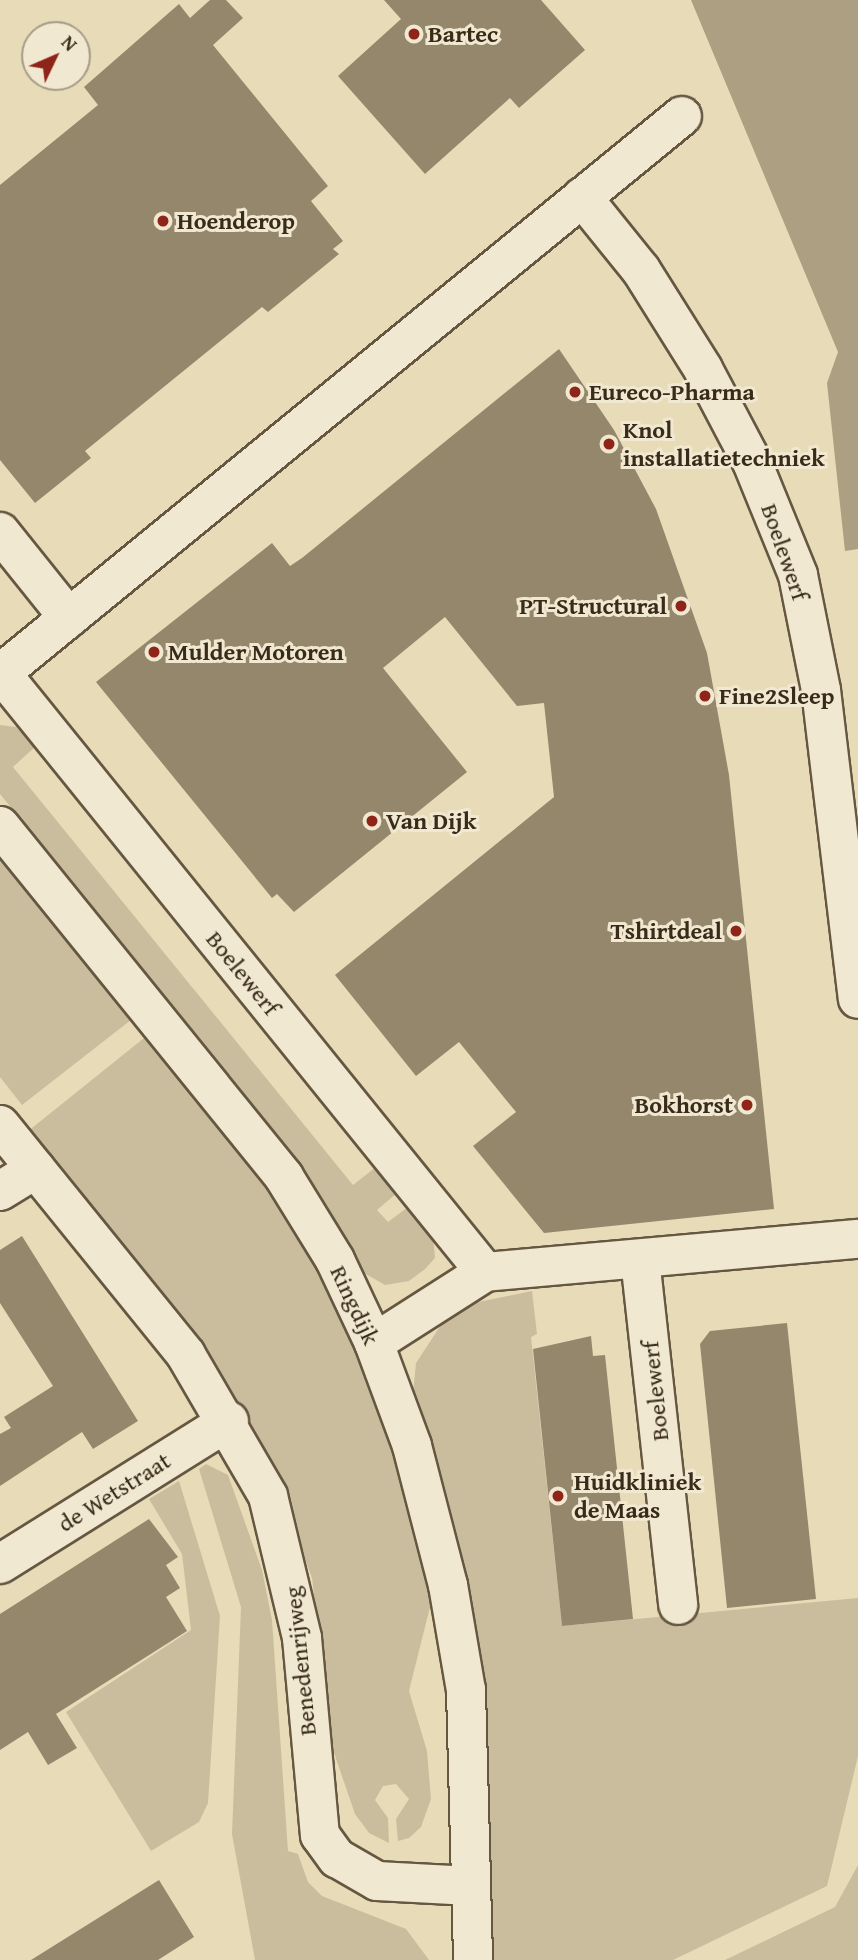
<!DOCTYPE html>
<style>
body{margin:0}
#map{position:relative;width:858px;height:1960px;overflow:hidden;background:#e8dbb8;font-family:"Gentium Book Plus",serif}
div>[style]{position:absolute}
[style*='--x']{left:calc(var(--x)*1px);top:calc(var(--y)*1px);width:calc(var(--w)*1px);rotate:calc(var(--a)*1deg)}
.green>*{inset:0;background:#cabd9d}
.water>*{inset:0;background:#ac9f82}
.building>*{inset:0;background:#94876c}
.roads{filter:drop-shadow(2px 0 #655741) drop-shadow(-2px 0 #655741) drop-shadow(0 2px #655741) drop-shadow(0 -2px #655741)}
.minor>*{height:38px;margin:-19px;padding:0 19px;transform-origin:19px;border-radius:19px;background:#f0e8d1}
.dots>*{width:19px;height:19px;translate:-50% -50%;box-sizing:border-box;border:4px solid #f0e8d1;border-radius:50%}
span{translate:-50% -50%;white-space:nowrap;text-align:center;line-height:1.15;-webkit-text-stroke:6px #f0e8d1;paint-order:stroke}
.poi-label{font-size:24px;color:#392b19;font-weight:700}
.left{translate:0 -50%;text-align:left}
.right{translate:-100% -50%;text-align:right}
.street-label{font-size:24px;color:#392b19}
.north{position:absolute;left:21px;top:21px;width:70px;height:70px;box-sizing:border-box;background:#f0e8d1;border:2px solid #a79c87;border-radius:50%;rotate:46deg;font-size:19px;font-weight:700;line-height:28px;text-align:center;color:#392b19}
.north::after{content:'';display:block;margin:auto;width:24px;height:32px;background:#8f2418;clip-path:polygon(50% 0,100% 100%,50% 72%,0 100%)}
</style>
<div id="map">
<div class="green">
<div style="clip-path:polygon(0 725px,16px 727px,35px 747px,13px 767px,353px 1185px,376px 1167px,397px 1193px,377px 1210px,388px 1222px,408px 1207px,433px 1237px,435px 1258px,425px 1269px,409px 1281px,385px 1285px,364px 1273px,264px 1121px,0 794px)"></div>
<div style="clip-path:polygon(0 850px,136px 1016px,22px 1105px,0 1077px)"></div>
<div style="clip-path:polygon(149px 1034px,271px 1189px,317px 1263px,358px 1349px,400px 1465px,432px 1599px,409px 1691px,427px 1751px,431px 1799px,421px 1827px,409px 1838px,398px 1841px,396px 1819px,409px 1799px,396px 1784px,383px 1786px,375px 1800px,388px 1818px,389px 1843px,369px 1833px,355px 1814px,332px 1747px,312px 1578px,261px 1441px,188px 1327px,27px 1132px)"></div>
<div style="clip-path:polygon(532px 1291px,537px 1334px,531px 1337px,562px 1626px,858px 1598px,858px 1756px,827px 1886px,673px 1960px,492px 1960px,478px 1646px,413px 1393px,416px 1363px,441px 1325px,478px 1302px)"></div>
<div style="clip-path:polygon(206px 1464px,228px 1475px,262px 1570px,272px 1620px,288px 1851px,298px 1854px,308px 1882px,322px 1896px,406px 1929px,429px 1960px,255px 1960px,232px 1834px,241px 1607px,199px 1469px)"></div>
<div style="clip-path:polygon(179px 1481px,220px 1616px,208px 1803px,199px 1822px,151px 1851px,66px 1712px,191px 1630px,182px 1554px,149px 1499px)"></div>
<div style="clip-path:polygon(858px 1865px,858px 1960px,725px 1960px,835px 1907px)"></div>
</div>
<div class="water">
<div style="clip-path:polygon(691px 0,858px 0,858px 549px,845px 551px,827px 383px,838px 352px)"></div>
</div>
<div class="building">
<div style="clip-path:polygon(210px 0,226px 0,243px 18px,213px 45px,328px 186px,311px 201px,343px 241px,333px 249px,339px 254px,268px 312px,262px 307px,85px 451px,91px 458px,35px 503px,0 460px,0 185px,98px 105px,84px 87px,179px 4px,190px 18px)"></div>
<div style="clip-path:polygon(384px 0,541px 0,585px 50px,519px 108px,510px 98px,425px 174px,338px 76px,401px 19px)"></div>
<div style="clip-path:polygon(559px 349px,614px 430px,656px 509px,707px 653px,729px 775px,774px 1209px,544px 1233px,473px 1146px,516px 1112px,459px 1042px,416px 1076px,335px 975px,554px 797px,544px 703px,517px 706px,445px 617px,383px 668px,467px 772px,294px 912px,277px 894px,272px 898px,96px 682px,272px 543px,290px 566px,302px 558px)"></div>
<div style="clip-path:polygon(22px 1236px,138px 1421px,93px 1449px,82px 1432px,0 1486px,0 1434px,11px 1428px,4px 1417px,53px 1386px,0 1303px,0 1250px)"></div>
<div style="clip-path:polygon(787px 1323px,816px 1599px,727px 1608px,700px 1344px,710px 1331px)"></div>
<div style="clip-path:polygon(591px 1336px,593px 1356px,605px 1355px,633px 1619px,562px 1626px,533px 1349px)"></div>
<div style="clip-path:polygon(149px 1519px,178px 1557px,166px 1565px,180px 1588px,166px 1597px,187px 1631px,56px 1714px,77px 1748px,48px 1765px,28px 1732px,0 1750px,0 1614px)"></div>
<div style="clip-path:polygon(159px 1880px,194px 1937px,158px 1960px,31px 1960px)"></div>
</div>
<div class="roads">
<div class="minor">
<div style="--x:582;--y:197;--w:94;--a:51.1"></div>
<div style="--x:641;--y:270;--w:117;--a:57.9"></div>
<div style="--x:703;--y:369;--w:105;--a:62.2"></div>
<div style="--x:752;--y:462;--w:122;--a:67.8"></div>
<div style="--x:798;--y:575;--w:117;--a:78.7"></div>
<div style="--x:821;--y:690;--w:311;--a:83.2"></div>
<div style="--x:0;--y:532;--w:110;--a:51.3"></div>
<div style="--x:1;--y:673;--w:770;--a:51.06"></div>
<div style="--x:0;--y:674;--w:881;--a:-39.29"></div>
<div style="--x:0;--y:826;--w:452;--a:51"></div>
<div style="--x:284;--y:1177;--w:97;--a:58.4"></div>
<div style="--x:335;--y:1260;--w:92;--a:64.8"></div>
<div style="--x:374;--y:1343;--w:110;--a:69.7"></div>
<div style="--x:412;--y:1446;--w:144;--a:75.5"></div>
<div style="--x:448;--y:1585;--w:107;--a:80.3"></div>
<div style="--x:466;--y:1690;--w:270;--a:88.5"></div>
<div style="--x:0;--y:1125;--w:296;--a:51"></div>
<div style="--x:186;--y:1355;--w:163;--a:59.8"></div>
<div style="--x:268;--y:1496;--w:146;--a:76.5"></div>
<div style="--x:302;--y:1638;--w:198;--a:84.8"></div>
<div style="--x:320;--y:1835;--w:29;--a:54"></div>
<div style="--x:337;--y:1858;--w:46;--a:29.9"></div>
<div style="--x:377;--y:1881;--w:94;--a:3"></div>
<div style="--x:0;--y:1191;--w:42;--a:-31.4"></div>
<div style="--x:640;--y:1259;--w:348;--a:83.7"></div>
<div style="--x:374;--y:1343;--w:132;--a:-32.6"></div>
<div style="--x:485;--y:1272;--w:374;--a:-5.1"></div>
<div style="--x:0;--y:1564;--w:270;--a:-32"></div>
</div>
</div>
<div class="dots">
<div style="left:414px;top:34px;background:#8f2418"></div>
<div style="left:163px;top:221px;background:#8f2418"></div>
<div style="left:575px;top:392px;background:#8f2418"></div>
<div style="left:609px;top:444px;background:#8f2418"></div>
<div style="left:681px;top:606px;background:#8f2418"></div>
<div style="left:154px;top:652px;background:#8f2418"></div>
<div style="left:705px;top:696px;background:#8f2418"></div>
<div style="left:372px;top:821px;background:#8f2418"></div>
<div style="left:736px;top:931px;background:#8f2418"></div>
<div style="left:747px;top:1105px;background:#8f2418"></div>
<div style="left:558px;top:1496px;background:#8f2418"></div>
</div>
<div class="poi-label">
<span class="left" style="left:428px;top:34px">Bartec</span>
<span class="left" style="left:177px;top:221px">Hoenderop</span>
<span class="left" style="left:589px;top:392px">Eureco-Pharma</span>
<span class="left" style="left:623px;top:444px">Knol<br>installatietechniek</span>
<span class="right" style="left:667px;top:606px">PT-Structural</span>
<span class="left" style="left:168px;top:652px">Mulder Motoren</span>
<span class="left" style="left:719px;top:696px">Fine2Sleep</span>
<span class="left" style="left:386px;top:821px">Van Dijk</span>
<span class="right" style="left:722px;top:931px">Tshirtdeal</span>
<span class="right" style="left:733px;top:1105px">Bokhorst</span>
<span class="left" style="left:574px;top:1496px">Huidkliniek<br>de Maas</span>
</div>
<div class="street-label">
<span style="left:785px;top:552px;rotate:71deg">Boelewerf</span>
<span style="left:243px;top:973px;rotate:51deg">Boelewerf</span>
<span style="left:355px;top:1305px;rotate:65deg">Ringdijk</span>
<span style="left:655px;top:1391px;rotate:-96deg">Boelewerf</span>
<span style="left:114px;top:1492px;rotate:-32deg">de Wetstraat</span>
<span style="left:300px;top:1661px;rotate:-96deg">Benedenrijweg</span>
</div>
<div class="north">N</div>
</div>
